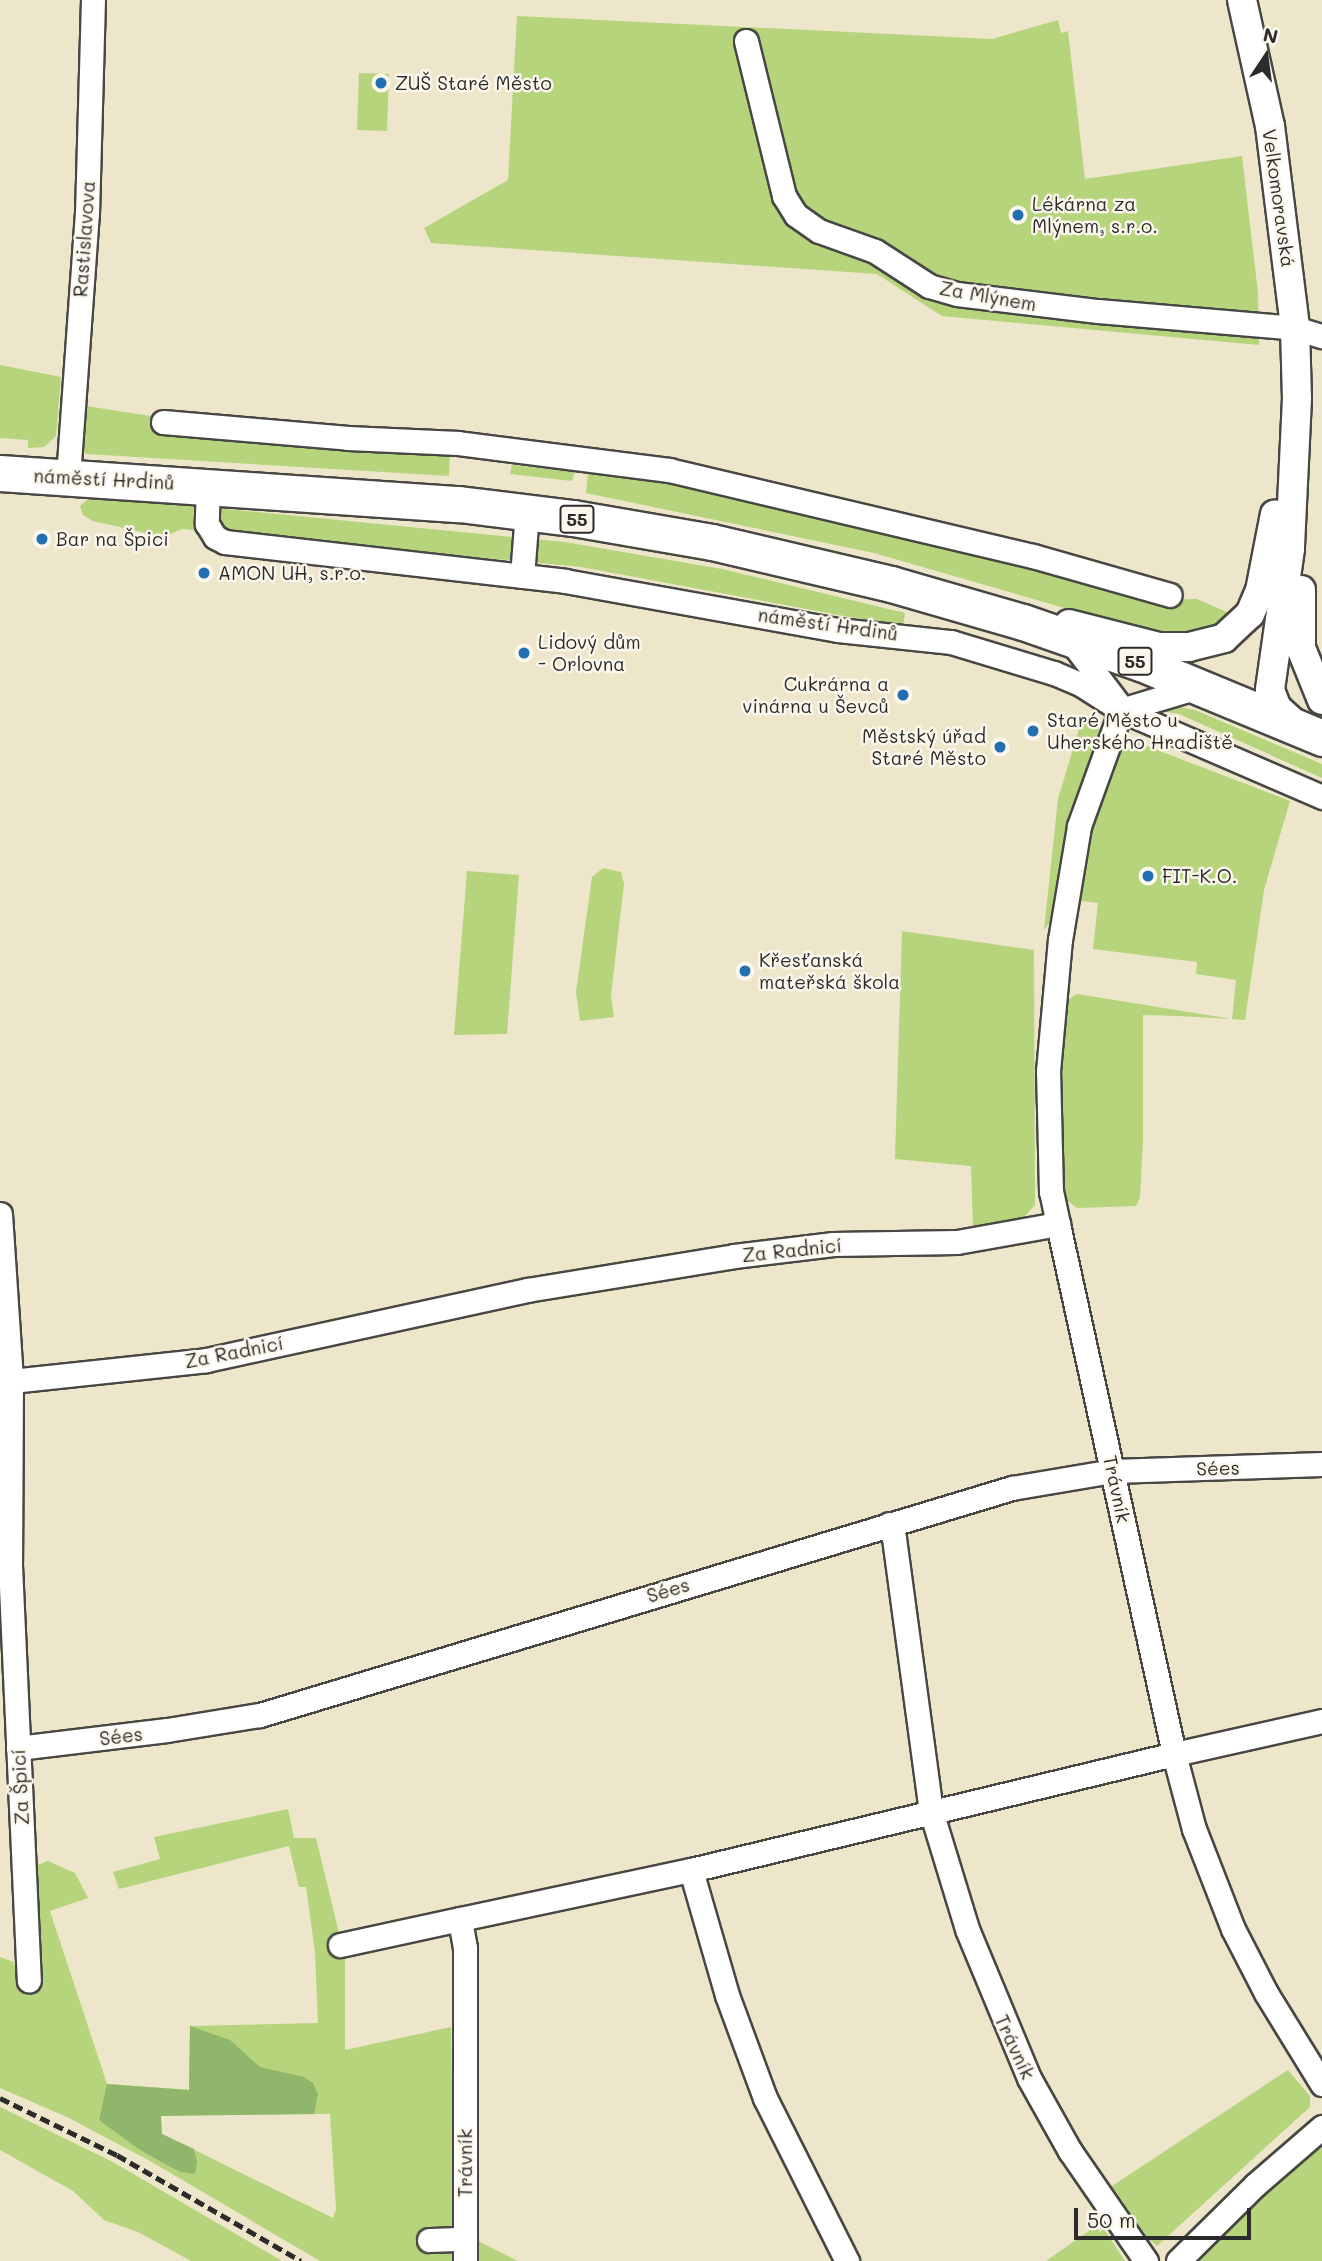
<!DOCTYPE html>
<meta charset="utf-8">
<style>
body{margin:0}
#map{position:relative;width:1322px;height:2261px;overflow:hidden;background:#ede6ca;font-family:Mali,sans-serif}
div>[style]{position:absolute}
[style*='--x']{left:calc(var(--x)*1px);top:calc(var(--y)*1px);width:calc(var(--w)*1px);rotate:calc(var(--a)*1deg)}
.green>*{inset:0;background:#b5d47c}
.forest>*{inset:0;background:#90b66c}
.roads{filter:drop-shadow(2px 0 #484743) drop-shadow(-2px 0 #484743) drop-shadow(0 2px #484743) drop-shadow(0 -2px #484743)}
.minor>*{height:23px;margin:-11.5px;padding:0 11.5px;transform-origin:11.5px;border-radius:11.5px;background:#fff}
.tertiary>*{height:28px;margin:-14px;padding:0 14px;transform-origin:14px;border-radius:14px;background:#fff}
.primary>*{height:35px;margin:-17.5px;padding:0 17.5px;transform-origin:17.5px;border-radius:17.5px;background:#fff}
.rail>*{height:5px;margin-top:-2.5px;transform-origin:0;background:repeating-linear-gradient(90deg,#2b2b2b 0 10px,transparent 0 15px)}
.dots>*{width:19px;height:19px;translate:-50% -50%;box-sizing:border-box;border:4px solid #fbf7ec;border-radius:50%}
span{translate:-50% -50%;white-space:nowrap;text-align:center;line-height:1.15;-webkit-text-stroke:5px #fbf7ec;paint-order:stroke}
.shield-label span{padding:2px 5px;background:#fbf7ec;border:2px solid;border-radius:5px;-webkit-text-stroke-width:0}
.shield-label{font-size:18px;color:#2b2b2b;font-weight:700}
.poi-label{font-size:19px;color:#2b2b2b}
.left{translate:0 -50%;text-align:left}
.right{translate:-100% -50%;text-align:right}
.street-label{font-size:19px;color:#2b2b2b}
.north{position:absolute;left:1231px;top:21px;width:70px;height:70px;-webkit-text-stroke:5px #fbf7ec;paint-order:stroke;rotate:13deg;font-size:19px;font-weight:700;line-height:28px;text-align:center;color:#2b2b2b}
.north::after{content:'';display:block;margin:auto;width:24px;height:32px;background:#2b2b2b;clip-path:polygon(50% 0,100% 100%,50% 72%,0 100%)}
.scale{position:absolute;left:1074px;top:2208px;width:177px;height:32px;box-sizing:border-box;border:4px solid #2b2b2b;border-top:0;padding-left:9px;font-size:21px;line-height:24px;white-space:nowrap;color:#2b2b2b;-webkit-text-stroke:5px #fbf7ec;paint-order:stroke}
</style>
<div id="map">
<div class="green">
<div style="clip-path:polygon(517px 16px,992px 39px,1058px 20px,1061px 33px,1068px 31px,1085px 179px,1242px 156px,1258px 293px,1259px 345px,942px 316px,877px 274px,431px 243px,424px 228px,508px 180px)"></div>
<div style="clip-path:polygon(359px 73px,389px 74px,387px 131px,357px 130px)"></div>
<div style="clip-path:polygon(0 365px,61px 377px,56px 436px,44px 447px,28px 448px,28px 440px,0 438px)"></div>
<div style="clip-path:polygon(80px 405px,157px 417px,450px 449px,449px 476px,86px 454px,80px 447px)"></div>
<div style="clip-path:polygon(567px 462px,577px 465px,572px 481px,510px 474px,512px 465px,566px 471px)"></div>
<div style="clip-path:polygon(589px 465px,808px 510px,1158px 600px,1197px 599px,1236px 616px,1216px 633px,1176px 640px,874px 553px,586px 493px)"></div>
<div style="clip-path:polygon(92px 496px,565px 542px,722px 569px,905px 613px,903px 627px,581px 567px,182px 529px,164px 537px,93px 521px,83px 515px,80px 506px)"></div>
<div style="clip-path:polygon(1172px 706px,1195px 710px,1322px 764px,1322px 778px,1179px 714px,1162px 711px)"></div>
<div style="clip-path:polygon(1081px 722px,1104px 731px,1066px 828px,1052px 920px,1044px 930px,1058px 799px)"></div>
<div style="clip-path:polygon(1126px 738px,1290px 801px,1264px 890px,1245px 1020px,1232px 1019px,1179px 1016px,1143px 1015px,1143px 1140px,1140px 1197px,1136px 1206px,1077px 1208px,1064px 1198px,1062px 1189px,1060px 1051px,1066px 1001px,1077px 994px,1232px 1019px,1236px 980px,1196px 974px,1197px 962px,1093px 949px,1098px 903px,1081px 901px,1085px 843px)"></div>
<div style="clip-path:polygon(603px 868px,621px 872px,624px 884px,611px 995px,614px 1017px,580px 1021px,576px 992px,592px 877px)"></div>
<div style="clip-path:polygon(467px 871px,519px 875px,507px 1034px,454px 1035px)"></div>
<div style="clip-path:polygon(902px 931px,1034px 950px,1035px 1205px,1017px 1225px,973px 1231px,971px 1166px,895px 1159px)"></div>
<div style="clip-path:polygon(evenodd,288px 1809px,294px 1838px,316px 1838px,345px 1958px,345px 2050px,451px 2027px,452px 2096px,459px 2098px,456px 2224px,452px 2228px,518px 2261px,320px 2261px,150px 2161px,69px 2118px,0 2088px,0 1957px,14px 1962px,20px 1984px,33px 1875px,38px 1865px,48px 1861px,75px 1873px,88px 1898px,50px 1911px,107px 2084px,189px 2090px,190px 2026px,318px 2023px,315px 1952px,306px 1887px,299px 1887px,289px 1846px,119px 1889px,113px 1872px,160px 1859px,154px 1837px,288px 1809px,330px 2114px,336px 2209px,333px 2218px,162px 2134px,160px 2125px,161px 2115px,330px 2114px)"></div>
<div style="clip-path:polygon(1288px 2070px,1310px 2096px,1310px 2107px,1157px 2246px,1147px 2237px,1112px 2186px)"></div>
<div style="clip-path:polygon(0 2107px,113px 2162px,282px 2261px,191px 2261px,138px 2232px,104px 2220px,73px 2191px,0 2150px)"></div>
<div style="clip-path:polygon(1322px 2144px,1322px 2261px,1196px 2261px,1221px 2233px)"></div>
<div style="clip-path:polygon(1096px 2226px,1100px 2232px,1104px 2229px,1125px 2261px,1046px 2261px)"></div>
</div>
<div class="forest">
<div style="clip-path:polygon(190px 2026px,230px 2040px,260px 2067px,304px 2077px,313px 2083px,318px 2094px,314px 2114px,161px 2116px,162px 2134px,194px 2149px,197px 2162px,195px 2174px,180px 2172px,140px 2150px,99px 2120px,107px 2084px,189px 2090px)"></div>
</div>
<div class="roads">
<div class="minor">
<div style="--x:746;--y:41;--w:160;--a:76.2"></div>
<div style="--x:784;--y:196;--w:22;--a:58"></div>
<div style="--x:796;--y:215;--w:28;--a:35"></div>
<div style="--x:819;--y:231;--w:59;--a:19.7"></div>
<div style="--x:875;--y:251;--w:64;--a:32.9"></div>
<div style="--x:929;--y:286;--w:29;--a:16"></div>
<div style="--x:957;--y:294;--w:142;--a:6.9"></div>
<div style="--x:1098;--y:311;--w:198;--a:4.9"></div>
<div style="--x:1295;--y:328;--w:28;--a:17"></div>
<div style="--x:163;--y:422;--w:186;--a:4.9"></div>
<div style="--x:348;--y:438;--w:110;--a:2.6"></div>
<div style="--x:458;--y:443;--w:213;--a:7.3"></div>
<div style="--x:669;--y:470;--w:374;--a:13.3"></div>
<div style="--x:1033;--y:556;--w:142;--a:15.9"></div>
<div style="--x:68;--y:477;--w:264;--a:-85.9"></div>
<div style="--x:87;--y:214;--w:214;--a:-88.4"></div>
<div style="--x:208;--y:486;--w:38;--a:92"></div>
<div style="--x:207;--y:524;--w:15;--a:58"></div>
<div style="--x:215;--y:537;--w:11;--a:27"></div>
<div style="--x:225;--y:542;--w:342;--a:6.5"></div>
<div style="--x:565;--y:581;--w:277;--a:10.2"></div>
<div style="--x:838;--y:630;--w:114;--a:6.1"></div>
<div style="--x:951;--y:642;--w:108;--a:16.8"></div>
<div style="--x:1054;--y:673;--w:30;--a:23"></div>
<div style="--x:1082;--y:685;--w:46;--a:32.7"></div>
<div style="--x:1121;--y:710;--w:219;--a:23.4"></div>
<div style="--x:522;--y:576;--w:64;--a:-85.5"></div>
<div style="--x:1070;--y:640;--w:78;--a:52.8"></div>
<div style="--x:1121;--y:710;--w:84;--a:-16.7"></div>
<div style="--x:0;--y:1214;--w:167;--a:86.2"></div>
<div style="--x:11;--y:1381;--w:184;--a:90.3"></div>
<div style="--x:10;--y:1565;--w:416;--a:87.4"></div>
<div style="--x:11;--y:1381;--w:196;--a:-6.1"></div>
<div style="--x:206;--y:1360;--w:329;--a:-12.3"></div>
<div style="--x:527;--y:1290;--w:210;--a:-9.3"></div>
<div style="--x:734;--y:1256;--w:100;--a:-6.9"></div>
<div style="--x:833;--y:1244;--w:124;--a:-0.9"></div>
<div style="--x:957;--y:1242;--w:103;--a:-10.1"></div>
<div style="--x:1058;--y:1224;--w:33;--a:-102"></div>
<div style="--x:1051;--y:1192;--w:121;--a:-91.4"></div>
<div style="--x:1048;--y:1071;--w:132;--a:-84.8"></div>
<div style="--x:1060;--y:940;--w:116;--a:-80.5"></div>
<div style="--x:1079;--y:826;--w:123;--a:-70.1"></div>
<div style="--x:889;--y:1524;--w:15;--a:70"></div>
<div style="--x:894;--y:1538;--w:275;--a:82.3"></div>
<div style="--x:931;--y:1811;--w:123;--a:73"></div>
<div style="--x:967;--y:1929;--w:161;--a:67.4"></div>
<div style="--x:1029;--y:2078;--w:84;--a:60.7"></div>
<div style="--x:1070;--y:2151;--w:134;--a:55.4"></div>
<div style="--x:1322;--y:1721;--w:152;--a:167.4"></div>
<div style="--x:1174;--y:1754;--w:78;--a:75.1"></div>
<div style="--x:1194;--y:1829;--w:107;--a:68.7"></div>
<div style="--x:1233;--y:1929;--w:72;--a:62.7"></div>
<div style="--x:1266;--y:1993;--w:107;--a:58.4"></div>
<div style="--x:18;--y:1748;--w:150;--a:-6.9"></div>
<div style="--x:167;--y:1730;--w:94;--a:-9.2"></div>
<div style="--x:260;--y:1715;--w:786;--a:-16.8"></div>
<div style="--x:1012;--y:1488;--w:102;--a:-9.6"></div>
<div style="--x:1113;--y:1471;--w:209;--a:-1.9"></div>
<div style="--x:340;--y:1945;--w:123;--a:-12.2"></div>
<div style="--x:429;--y:2240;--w:36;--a:-2"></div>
<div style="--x:465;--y:2261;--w:313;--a:-90"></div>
<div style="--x:465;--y:1948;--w:29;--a:-100"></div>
<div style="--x:460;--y:1919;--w:236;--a:-12"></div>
<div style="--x:847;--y:2261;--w:182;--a:-116.7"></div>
<div style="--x:765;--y:2098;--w:110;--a:-110.3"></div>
<div style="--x:727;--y:1995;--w:130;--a:-106.1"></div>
<div style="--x:691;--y:1870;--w:497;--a:-13.5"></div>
<div style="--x:1174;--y:1754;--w:543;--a:-102.35"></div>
<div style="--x:1178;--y:2261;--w:108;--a:-44.6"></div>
<div style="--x:1255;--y:2185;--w:89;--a:-40.9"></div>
</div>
<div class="tertiary">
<div style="--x:1242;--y:0;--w:129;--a:77.5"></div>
<div style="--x:1270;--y:126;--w:204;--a:82.9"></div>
<div style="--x:1295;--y:328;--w:70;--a:88.4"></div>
<div style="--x:1297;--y:398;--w:151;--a:92.7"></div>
<div style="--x:1290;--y:549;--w:142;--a:98.1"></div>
<div style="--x:1270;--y:690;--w:19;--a:69"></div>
<div style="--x:1277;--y:708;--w:27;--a:42"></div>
<div style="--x:1301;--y:590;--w:58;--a:90"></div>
<div style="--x:1301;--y:648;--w:56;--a:68"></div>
<div style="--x:1069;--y:624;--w:93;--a:14.3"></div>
<div style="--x:1159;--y:647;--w:30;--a:0"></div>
<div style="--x:1189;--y:647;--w:36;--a:-14"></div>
<div style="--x:1224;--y:638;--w:35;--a:-43"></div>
<div style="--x:1250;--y:614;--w:25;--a:-67"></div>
<div style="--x:1260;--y:591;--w:78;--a:-79"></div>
</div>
<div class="primary">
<div style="--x:0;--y:473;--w:460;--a:3.9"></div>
<div style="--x:459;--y:504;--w:115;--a:7"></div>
<div style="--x:573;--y:518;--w:141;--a:9.8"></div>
<div style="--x:712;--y:542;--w:184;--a:13.2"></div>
<div style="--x:891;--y:584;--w:137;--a:16.1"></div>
<div style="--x:1023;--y:622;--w:125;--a:19.2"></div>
<div style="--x:1141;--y:663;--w:196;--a:22.5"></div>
</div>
</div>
<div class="rail">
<div style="--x:0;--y:2098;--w:130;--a:26"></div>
<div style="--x:117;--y:2155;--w:212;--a:29.9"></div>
</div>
<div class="dots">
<div style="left:381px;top:83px;background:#1f6fb2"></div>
<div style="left:1018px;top:215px;background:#1f6fb2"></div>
<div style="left:42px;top:539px;background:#1f6fb2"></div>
<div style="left:204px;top:573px;background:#1f6fb2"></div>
<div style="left:524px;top:653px;background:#1f6fb2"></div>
<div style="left:903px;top:695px;background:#1f6fb2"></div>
<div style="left:1033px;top:731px;background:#1f6fb2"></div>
<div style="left:1000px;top:747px;background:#1f6fb2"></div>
<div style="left:1148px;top:876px;background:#1f6fb2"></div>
<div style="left:745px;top:971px;background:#1f6fb2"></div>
</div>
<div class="shield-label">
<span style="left:577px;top:519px">55</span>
<span style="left:1135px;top:661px">55</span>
</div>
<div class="poi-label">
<span class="left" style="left:395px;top:83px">ZUŠ Staré Město</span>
<span class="left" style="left:1032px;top:215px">Lékárna za<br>Mlýnem, s.r.o.</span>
<span class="left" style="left:56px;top:539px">Bar na Špici</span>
<span class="left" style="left:218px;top:573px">AMON UH, s.r.o.</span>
<span class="left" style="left:538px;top:653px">Lidový dům<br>- Orlovna</span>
<span class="right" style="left:889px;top:695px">Cukrárna a<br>vinárna u Ševců</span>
<span class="left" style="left:1047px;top:731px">Staré Město u<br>Uherského Hradiště</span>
<span class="right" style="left:986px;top:747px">Městský úřad<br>Staré Město</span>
<span class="left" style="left:1162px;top:876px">FIT-K.O.</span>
<span class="left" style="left:759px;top:971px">Křesťanská<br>mateřská škola</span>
</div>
<div class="street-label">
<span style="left:1279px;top:198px;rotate:82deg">Velkomoravská</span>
<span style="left:84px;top:239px;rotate:-86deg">Rastislavova</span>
<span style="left:988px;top:296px;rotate:10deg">Za Mlýnem</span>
<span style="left:104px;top:479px;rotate:3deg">náměstí Hrdinů</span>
<span style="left:828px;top:624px;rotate:8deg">náměstí Hrdinů</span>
<span style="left:792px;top:1250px;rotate:-6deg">Za Radnicí</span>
<span style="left:234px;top:1352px;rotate:-11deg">Za Radnicí</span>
<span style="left:1218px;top:1468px;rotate:-2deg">Sées</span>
<span style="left:1117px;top:1489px;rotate:78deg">Trávník</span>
<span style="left:668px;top:1590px;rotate:-17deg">Sées</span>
<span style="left:121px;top:1736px;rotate:-7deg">Sées</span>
<span style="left:20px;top:1787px;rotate:-93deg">Za Špicí</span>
<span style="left:1015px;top:2047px;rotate:65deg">Trávník</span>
<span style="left:465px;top:2163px;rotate:-90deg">Trávník</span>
</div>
<div class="north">N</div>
<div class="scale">50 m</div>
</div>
